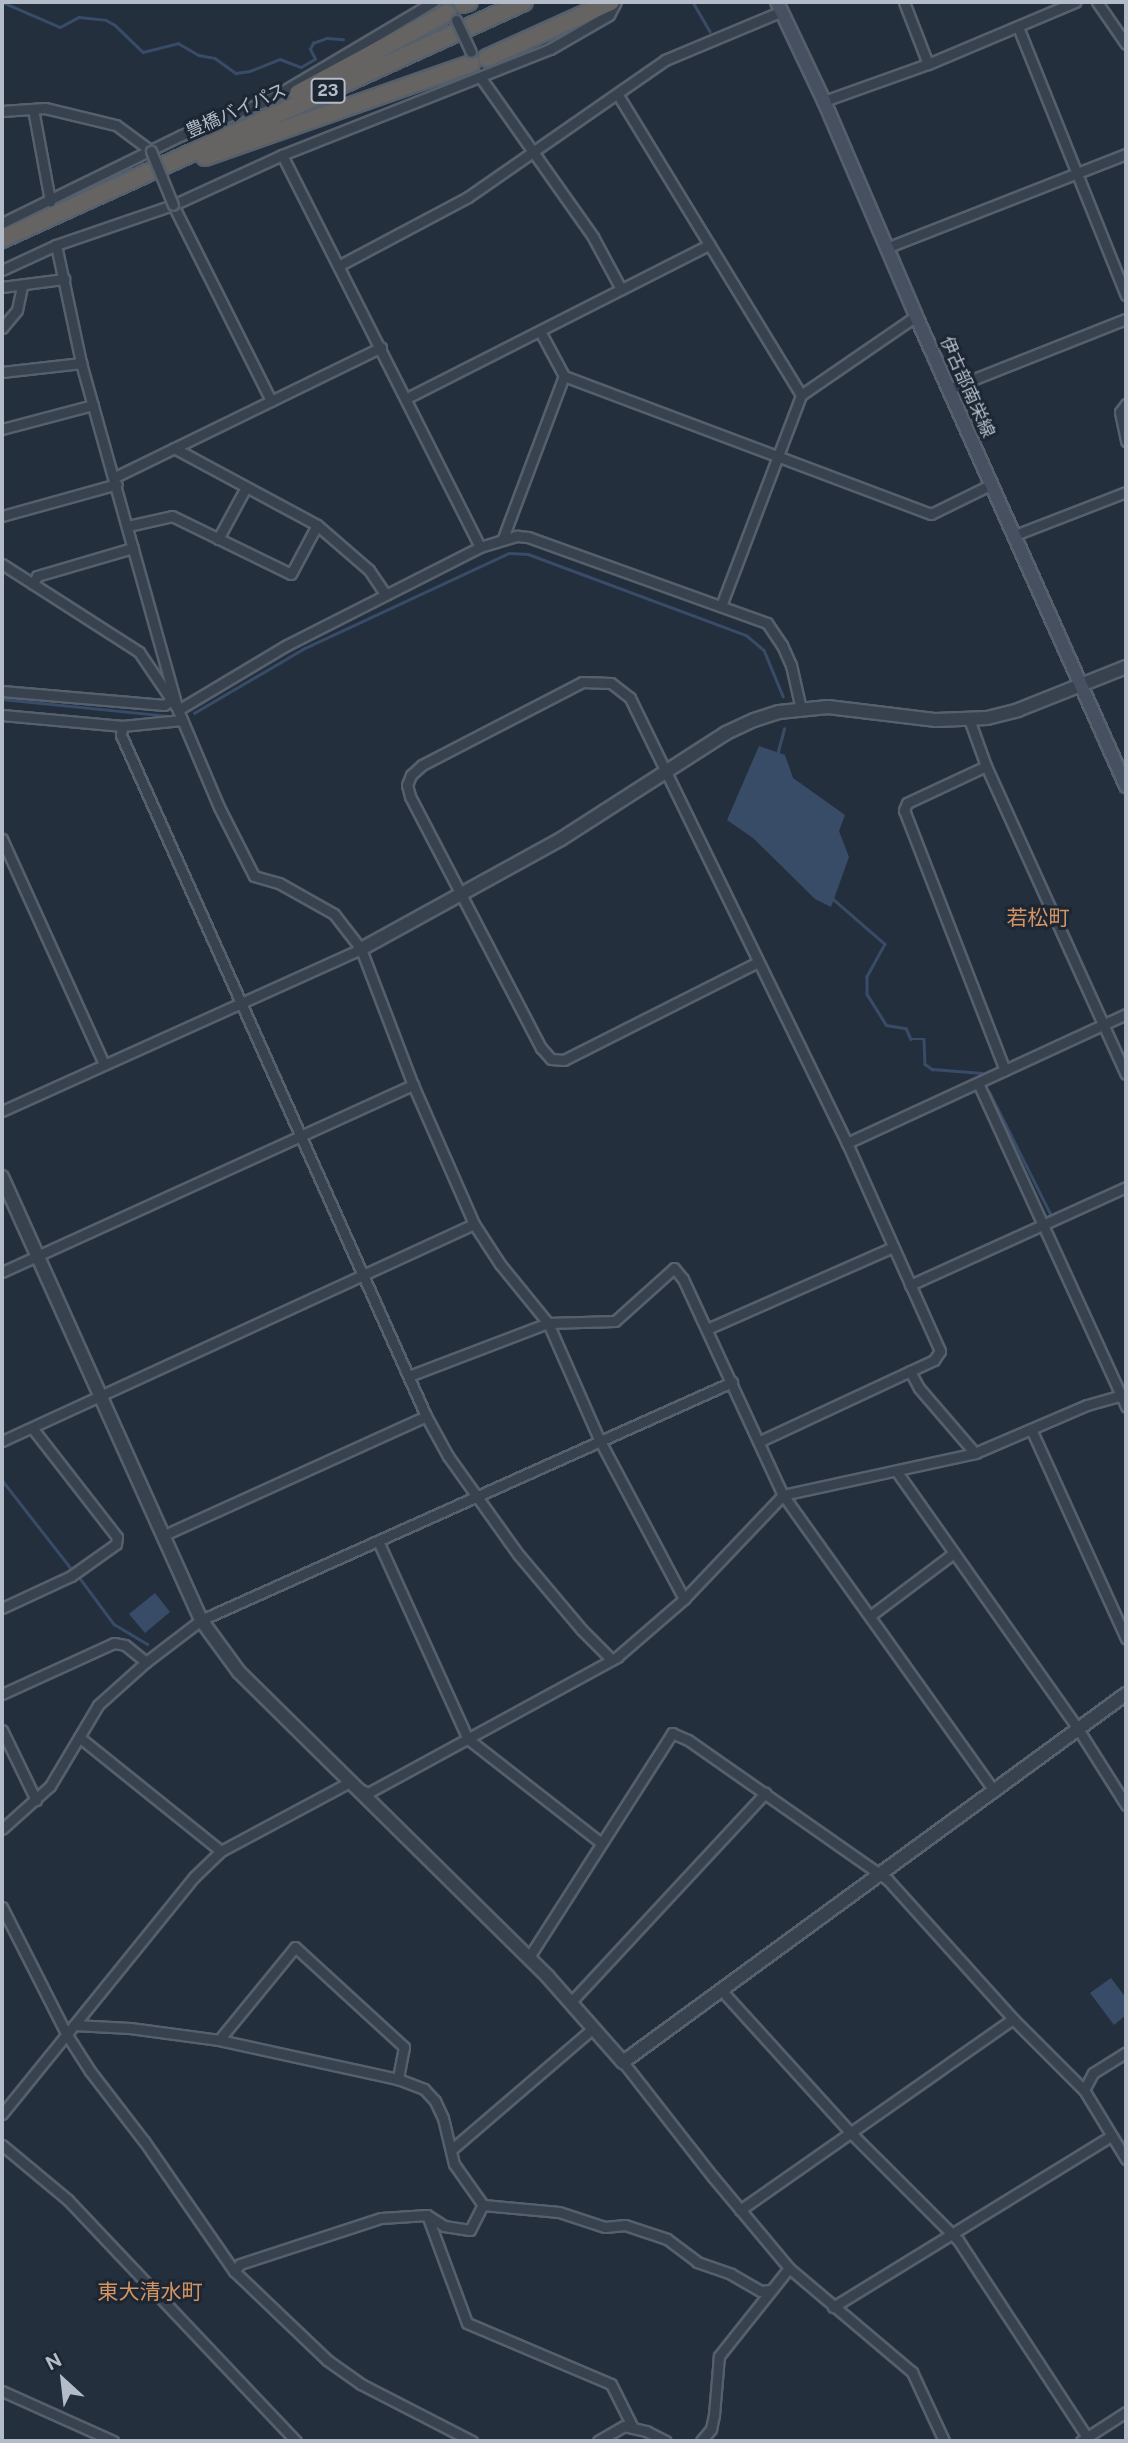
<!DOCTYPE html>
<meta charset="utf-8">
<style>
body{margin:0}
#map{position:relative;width:1128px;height:2443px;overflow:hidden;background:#242f3e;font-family:"Public Sans","Noto Sans JP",sans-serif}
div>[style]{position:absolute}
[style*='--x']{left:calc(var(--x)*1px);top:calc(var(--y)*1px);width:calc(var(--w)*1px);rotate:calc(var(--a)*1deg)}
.water>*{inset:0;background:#394c67}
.stream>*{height:2.5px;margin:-1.25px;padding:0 1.25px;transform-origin:1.25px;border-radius:1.25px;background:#394c67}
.roads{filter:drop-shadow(2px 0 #565f6c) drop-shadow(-2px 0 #565f6c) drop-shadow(0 2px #565f6c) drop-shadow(0 -2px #565f6c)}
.minor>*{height:9px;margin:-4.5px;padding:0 4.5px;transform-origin:4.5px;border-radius:4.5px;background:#38414e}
.tertiary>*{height:12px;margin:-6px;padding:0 6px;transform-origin:6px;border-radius:6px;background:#38414e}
.secondary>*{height:12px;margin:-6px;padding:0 6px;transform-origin:6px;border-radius:6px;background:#465061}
.trunk>*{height:16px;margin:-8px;padding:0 8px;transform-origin:8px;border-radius:8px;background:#656462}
.bridges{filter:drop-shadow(2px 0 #565f6c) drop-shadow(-2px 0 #565f6c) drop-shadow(0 2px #565f6c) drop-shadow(0 -2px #565f6c)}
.minor-bridge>*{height:9px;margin:-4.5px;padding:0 4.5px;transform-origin:4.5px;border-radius:4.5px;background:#38414e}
span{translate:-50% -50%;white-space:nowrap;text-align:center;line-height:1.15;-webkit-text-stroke:6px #1d2633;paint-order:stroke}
.shield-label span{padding:2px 5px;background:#1d2633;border:2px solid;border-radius:5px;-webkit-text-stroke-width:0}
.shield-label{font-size:16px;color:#b4bcc9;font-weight:700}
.street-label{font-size:18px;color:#b4bcc9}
.quarter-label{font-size:21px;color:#d59563}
.frame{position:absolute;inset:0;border:4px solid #b4bcc9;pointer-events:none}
.north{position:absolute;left:28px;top:2345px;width:70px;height:70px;-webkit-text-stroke:5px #1d2633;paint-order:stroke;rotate:333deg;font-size:19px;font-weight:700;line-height:28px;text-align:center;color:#b4bcc9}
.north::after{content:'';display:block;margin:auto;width:24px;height:32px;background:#b4bcc9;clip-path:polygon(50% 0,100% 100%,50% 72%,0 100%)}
</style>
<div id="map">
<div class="water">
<div style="clip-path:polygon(759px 746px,785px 755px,793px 778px,845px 815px,839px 831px,849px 857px,831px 907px,815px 899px,753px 838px,727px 820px)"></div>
<div style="clip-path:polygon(155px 1593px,170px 1612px,145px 1633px,129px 1614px)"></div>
<div style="clip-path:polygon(1111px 1978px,1126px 1998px,1126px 2015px,1114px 2025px,1090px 1993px)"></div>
</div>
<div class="stream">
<div style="--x:2;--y:2;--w:63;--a:23.3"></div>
<div style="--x:60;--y:27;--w:21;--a:-28"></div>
<div style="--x:79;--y:17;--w:27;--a:6"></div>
<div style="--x:106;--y:20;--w:10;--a:29"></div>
<div style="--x:115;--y:25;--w:39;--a:44"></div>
<div style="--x:143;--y:52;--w:36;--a:-14"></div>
<div style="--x:178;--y:43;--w:24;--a:30"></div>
<div style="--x:199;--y:55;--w:16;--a:11"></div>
<div style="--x:215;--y:58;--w:26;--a:36"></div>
<div style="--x:236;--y:73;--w:14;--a:-8"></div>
<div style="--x:250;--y:71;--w:32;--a:-22"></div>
<div style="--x:280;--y:59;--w:22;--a:21"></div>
<div style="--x:301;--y:67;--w:16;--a:-30"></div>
<div style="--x:315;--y:59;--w:11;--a:-117"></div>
<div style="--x:310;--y:49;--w:7;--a:-63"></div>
<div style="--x:313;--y:43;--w:15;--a:-20"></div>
<div style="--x:327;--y:38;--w:16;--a:4"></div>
<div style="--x:693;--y:2;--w:34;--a:60"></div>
<div style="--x:2;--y:699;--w:169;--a:5.8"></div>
<div style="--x:194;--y:713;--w:126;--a:-30.4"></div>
<div style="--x:303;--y:649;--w:227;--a:-25"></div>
<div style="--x:509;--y:553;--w:19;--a:3"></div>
<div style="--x:528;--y:554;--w:233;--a:20.4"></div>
<div style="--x:746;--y:635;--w:23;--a:40"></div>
<div style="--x:764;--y:650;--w:50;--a:67.6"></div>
<div style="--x:777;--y:755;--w:27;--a:-75"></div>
<div style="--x:832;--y:898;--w:70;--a:41"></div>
<div style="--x:885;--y:944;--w:37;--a:119"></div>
<div style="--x:867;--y:976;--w:18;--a:90"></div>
<div style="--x:867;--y:994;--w:36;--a:58"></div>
<div style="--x:886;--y:1025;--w:20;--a:9"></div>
<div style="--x:906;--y:1028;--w:12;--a:66"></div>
<div style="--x:911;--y:1039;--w:13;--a:0"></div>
<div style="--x:924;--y:1039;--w:25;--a:88"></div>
<div style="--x:925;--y:1064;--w:9;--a:36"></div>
<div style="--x:932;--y:1069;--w:50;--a:4.6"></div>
<div style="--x:989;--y:1091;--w:136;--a:63.4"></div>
<div style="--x:2;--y:1480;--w:115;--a:52"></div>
<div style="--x:79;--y:1577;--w:59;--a:53.3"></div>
<div style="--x:114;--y:1624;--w:39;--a:31"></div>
</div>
<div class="roads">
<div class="minor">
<div style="--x:904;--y:2;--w:66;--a:68.8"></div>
<div style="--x:1097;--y:2;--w:51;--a:55.4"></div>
<div style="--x:1018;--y:27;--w:289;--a:68.1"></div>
<div style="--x:481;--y:78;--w:194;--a:54.8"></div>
<div style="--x:593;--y:237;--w:59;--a:61.7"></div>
<div style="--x:618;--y:95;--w:351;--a:58.6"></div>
<div style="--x:824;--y:101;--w:110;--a:-19.6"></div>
<div style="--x:928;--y:64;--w:160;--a:-22.9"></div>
<div style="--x:33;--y:109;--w:94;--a:79.5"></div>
<div style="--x:2;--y:111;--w:43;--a:-4"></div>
<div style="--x:45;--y:108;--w:73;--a:13.5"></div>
<div style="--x:116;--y:125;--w:44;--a:36.6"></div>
<div style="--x:282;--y:155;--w:439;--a:63.2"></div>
<div style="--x:173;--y:205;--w:219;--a:63.4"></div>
<div style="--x:2;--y:223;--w:200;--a:-26.1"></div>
<div style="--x:182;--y:135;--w:93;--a:-22.1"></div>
<div style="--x:268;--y:100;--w:192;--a:-30.7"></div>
<div style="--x:56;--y:245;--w:121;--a:78"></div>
<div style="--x:81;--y:363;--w:360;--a:74.4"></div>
<div style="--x:178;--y:710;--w:105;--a:67.1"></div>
<div style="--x:219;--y:807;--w:77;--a:63.1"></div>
<div style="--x:254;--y:876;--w:26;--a:16"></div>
<div style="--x:279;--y:883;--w:63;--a:29.4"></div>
<div style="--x:334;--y:914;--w:44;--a:52.4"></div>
<div style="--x:361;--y:949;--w:146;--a:69.1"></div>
<div style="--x:413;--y:1085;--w:152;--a:66.3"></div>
<div style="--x:474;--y:1224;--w:48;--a:57"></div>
<div style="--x:500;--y:1264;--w:76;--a:50.9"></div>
<div style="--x:548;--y:1323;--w:127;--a:66.3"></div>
<div style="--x:599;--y:1439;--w:181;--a:62"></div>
<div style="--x:886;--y:248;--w:258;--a:-21.4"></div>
<div style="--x:340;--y:265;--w:145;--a:-28"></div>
<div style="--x:468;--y:197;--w:240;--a:-34.8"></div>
<div style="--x:665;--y:60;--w:127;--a:-22.7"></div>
<div style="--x:2;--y:270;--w:60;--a:-24.8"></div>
<div style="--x:56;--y:245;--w:124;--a:-18.9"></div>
<div style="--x:173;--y:205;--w:120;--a:-24.6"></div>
<div style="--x:282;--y:155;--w:288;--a:-21.6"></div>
<div style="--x:550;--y:49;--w:68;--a:-30"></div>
<div style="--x:609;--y:15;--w:15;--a:-62"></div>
<div style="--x:2;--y:287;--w:63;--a:-7.4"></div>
<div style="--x:2;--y:328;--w:23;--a:-50"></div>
<div style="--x:17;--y:310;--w:25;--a:-78"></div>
<div style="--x:540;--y:331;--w:51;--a:61.9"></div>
<div style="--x:564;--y:376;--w:392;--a:20.6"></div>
<div style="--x:931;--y:514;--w:68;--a:-26.2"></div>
<div style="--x:2;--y:372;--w:80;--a:-6.5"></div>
<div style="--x:949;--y:389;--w:190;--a:-21.6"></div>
<div style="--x:407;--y:398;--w:339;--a:-26.9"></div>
<div style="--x:1126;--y:404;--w:10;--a:127"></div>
<div style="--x:1120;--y:412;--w:30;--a:78"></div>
<div style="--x:2;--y:429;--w:94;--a:-14.8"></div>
<div style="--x:174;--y:448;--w:162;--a:28.3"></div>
<div style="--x:317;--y:525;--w:69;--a:40.9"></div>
<div style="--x:369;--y:570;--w:30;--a:56"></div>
<div style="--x:115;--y:477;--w:296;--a:-26"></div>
<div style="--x:2;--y:516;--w:119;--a:-15.5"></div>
<div style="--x:128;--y:526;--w:45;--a:-12.8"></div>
<div style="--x:172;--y:516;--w:132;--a:26"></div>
<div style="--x:291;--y:574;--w:55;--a:-62"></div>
<div style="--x:1015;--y:535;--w:119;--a:-21.2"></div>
<div style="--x:503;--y:538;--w:173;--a:-69.4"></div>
<div style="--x:218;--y:539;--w:57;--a:-61.6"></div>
<div style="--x:2;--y:564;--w:163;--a:32.7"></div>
<div style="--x:139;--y:652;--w:68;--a:55.8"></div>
<div style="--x:33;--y:584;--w:9;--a:-63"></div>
<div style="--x:37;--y:576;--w:100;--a:-16.3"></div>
<div style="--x:721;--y:606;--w:226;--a:-69.2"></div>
<div style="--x:801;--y:395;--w:140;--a:-34.5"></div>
<div style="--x:2;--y:691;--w:163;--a:4.9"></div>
<div style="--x:164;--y:705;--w:7;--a:-34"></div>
<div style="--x:178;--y:710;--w:127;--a:-30.8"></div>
<div style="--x:287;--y:645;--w:216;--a:-26.9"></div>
<div style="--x:480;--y:547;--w:39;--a:-17"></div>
<div style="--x:517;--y:536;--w:11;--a:5"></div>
<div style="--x:528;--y:537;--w:254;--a:19.8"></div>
<div style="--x:767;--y:623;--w:27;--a:56"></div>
<div style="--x:782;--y:645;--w:22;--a:66"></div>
<div style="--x:791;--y:665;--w:45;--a:77.2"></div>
<div style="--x:2;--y:715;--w:121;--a:5.2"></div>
<div style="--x:122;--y:726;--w:60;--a:-5.7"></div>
<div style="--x:969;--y:719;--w:50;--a:70.1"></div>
<div style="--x:986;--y:766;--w:338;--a:65.6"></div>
<div style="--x:122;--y:726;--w:9;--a:96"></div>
<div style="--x:121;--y:735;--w:746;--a:65.87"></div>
<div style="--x:426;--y:1416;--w:46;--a:61.2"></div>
<div style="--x:448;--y:1456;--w:120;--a:54.5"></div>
<div style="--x:518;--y:1554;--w:99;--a:49.9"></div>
<div style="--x:582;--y:1630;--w:42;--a:45"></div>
<div style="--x:986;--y:766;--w:87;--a:154.9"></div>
<div style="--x:907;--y:803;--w:8;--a:113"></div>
<div style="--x:904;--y:810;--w:279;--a:68.8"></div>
<div style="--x:2;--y:839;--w:247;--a:65.6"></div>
<div style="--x:758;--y:962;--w:217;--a:153.2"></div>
<div style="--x:564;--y:1060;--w:13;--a:-176"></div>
<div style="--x:551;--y:1059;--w:15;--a:-132"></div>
<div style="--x:541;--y:1048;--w:284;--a:-117.5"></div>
<div style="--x:410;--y:796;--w:11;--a:-105"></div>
<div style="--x:407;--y:785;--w:11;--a:-68"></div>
<div style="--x:411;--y:775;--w:15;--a:-42"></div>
<div style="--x:422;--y:765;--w:180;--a:-27.4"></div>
<div style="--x:582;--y:682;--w:29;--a:2"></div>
<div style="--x:611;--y:683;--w:24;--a:38"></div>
<div style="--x:630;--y:698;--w:495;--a:64"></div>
<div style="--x:847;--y:1143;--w:228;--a:65.9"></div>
<div style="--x:940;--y:1351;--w:11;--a:124"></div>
<div style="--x:934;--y:1360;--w:192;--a:155"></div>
<div style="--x:978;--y:1083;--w:356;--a:65.4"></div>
<div style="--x:2;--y:1111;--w:394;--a:-24.3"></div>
<div style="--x:847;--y:1143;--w:307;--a:-24.8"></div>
<div style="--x:2;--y:1272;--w:452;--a:-24.5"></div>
<div style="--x:910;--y:1285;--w:237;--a:-24.4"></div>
<div style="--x:707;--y:1329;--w:203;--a:-23.8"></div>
<div style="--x:910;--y:1371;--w:19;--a:62"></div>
<div style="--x:919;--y:1388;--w:86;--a:49.3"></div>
<div style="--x:409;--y:1376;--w:149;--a:-20.9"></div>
<div style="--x:548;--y:1323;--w:67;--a:-1.7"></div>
<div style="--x:615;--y:1321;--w:79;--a:-41.9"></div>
<div style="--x:674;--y:1268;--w:14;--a:51"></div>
<div style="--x:683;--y:1279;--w:238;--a:65.2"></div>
<div style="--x:783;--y:1495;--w:364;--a:54.5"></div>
<div style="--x:1031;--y:1429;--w:230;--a:65.6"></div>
<div style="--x:2;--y:1441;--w:519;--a:-24.69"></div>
<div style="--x:897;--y:1472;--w:314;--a:54.8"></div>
<div style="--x:1078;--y:1729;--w:90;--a:57.7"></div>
<div style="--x:162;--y:1536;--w:290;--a:-24.4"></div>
<div style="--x:378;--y:1541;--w:217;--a:65.6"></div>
<div style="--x:468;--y:1739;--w:167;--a:38"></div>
<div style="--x:2;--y:1608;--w:76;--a:-24.9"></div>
<div style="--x:71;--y:1576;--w:55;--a:-35.4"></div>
<div style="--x:116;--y:1544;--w:7;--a:-82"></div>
<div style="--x:117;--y:1537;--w:138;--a:-127.9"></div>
<div style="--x:870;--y:1616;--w:105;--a:-36.9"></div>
<div style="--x:2;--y:1694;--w:123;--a:-24.5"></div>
<div style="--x:114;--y:1643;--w:11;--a:10"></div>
<div style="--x:125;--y:1645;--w:27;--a:39"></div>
<div style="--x:2;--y:1730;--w:78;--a:64.1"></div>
<div style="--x:79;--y:1737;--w:182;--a:38.8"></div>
<div style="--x:2;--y:1829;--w:64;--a:-41.9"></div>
<div style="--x:50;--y:1786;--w:94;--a:-59.3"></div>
<div style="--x:98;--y:1705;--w:64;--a:-41.9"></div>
<div style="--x:146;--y:1662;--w:69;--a:-37.4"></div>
<div style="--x:201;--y:1620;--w:582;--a:-24.14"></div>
<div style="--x:2;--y:1907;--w:144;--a:63.1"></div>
<div style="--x:67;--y:2035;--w:43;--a:57.4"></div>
<div style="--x:90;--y:2071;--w:88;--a:52.4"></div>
<div style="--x:144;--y:2141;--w:158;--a:55.3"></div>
<div style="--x:234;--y:2271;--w:129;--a:43.7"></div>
<div style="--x:327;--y:2360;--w:42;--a:35.2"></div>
<div style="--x:361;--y:2384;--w:125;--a:27.2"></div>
<div style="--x:529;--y:1957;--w:266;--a:-57.4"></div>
<div style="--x:672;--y:1733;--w:17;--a:24"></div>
<div style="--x:688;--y:1740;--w:244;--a:35"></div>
<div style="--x:888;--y:1880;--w:187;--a:48"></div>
<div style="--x:1013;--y:2019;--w:100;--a:45"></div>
<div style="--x:1084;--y:2090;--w:81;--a:58.7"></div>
<div style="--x:723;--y:1992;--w:190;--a:47.8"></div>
<div style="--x:851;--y:2133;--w:151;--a:45"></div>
<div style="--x:958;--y:2240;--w:235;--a:56.8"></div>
<div style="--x:570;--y:2003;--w:287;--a:-47.1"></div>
<div style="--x:74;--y:2025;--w:56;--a:3.1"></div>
<div style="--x:130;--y:2028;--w:90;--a:7.7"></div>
<div style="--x:219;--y:2040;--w:183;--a:12.3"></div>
<div style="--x:398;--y:2079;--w:28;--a:21"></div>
<div style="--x:424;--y:2089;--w:16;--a:47"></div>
<div style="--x:435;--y:2101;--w:19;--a:65"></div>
<div style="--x:443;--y:2118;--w:47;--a:76.6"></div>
<div style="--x:454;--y:2164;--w:50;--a:54.7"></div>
<div style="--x:483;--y:2205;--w:76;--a:5.3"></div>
<div style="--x:559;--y:2212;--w:48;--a:18.1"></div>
<div style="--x:605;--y:2227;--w:20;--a:-6"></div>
<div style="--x:625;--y:2225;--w:44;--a:18.4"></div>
<div style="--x:667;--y:2239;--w:38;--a:37"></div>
<div style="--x:697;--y:2262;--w:36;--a:19"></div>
<div style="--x:731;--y:2274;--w:34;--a:30"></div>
<div style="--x:761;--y:2291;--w:9;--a:-6"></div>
<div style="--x:219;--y:2040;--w:120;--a:-50.7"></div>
<div style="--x:295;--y:1947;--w:148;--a:42.5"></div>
<div style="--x:404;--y:2047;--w:33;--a:101"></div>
<div style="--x:623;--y:2062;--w:146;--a:52"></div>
<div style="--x:713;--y:2177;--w:119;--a:50.1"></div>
<div style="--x:789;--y:2268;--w:161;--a:40.2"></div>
<div style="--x:912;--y:2372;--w:76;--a:65.1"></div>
<div style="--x:1084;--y:2090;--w:19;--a:-62"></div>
<div style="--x:1093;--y:2073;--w:39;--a:-32"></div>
<div style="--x:2;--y:2114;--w:305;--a:-51"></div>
<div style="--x:194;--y:1877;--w:37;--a:-44"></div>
<div style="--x:221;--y:1851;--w:144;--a:-28.2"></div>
<div style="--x:348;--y:1783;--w:22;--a:27"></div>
<div style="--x:368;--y:1793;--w:284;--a:-28.6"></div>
<div style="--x:617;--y:1657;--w:89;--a:-40.9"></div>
<div style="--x:684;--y:1599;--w:144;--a:-46.4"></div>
<div style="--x:783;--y:1495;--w:197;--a:-12.3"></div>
<div style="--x:975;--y:1453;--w:122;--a:-23.2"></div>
<div style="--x:1087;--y:1405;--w:41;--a:-15.8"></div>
<div style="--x:2;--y:2145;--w:86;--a:39.8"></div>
<div style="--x:68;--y:2200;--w:332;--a:46.6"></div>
<div style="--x:451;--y:2150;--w:186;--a:-40.6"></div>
<div style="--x:740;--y:2210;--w:333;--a:-35"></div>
<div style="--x:427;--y:2215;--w:115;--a:69.7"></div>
<div style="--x:467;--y:2323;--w:156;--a:23"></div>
<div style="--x:611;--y:2384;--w:49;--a:63.4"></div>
<div style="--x:234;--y:2271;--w:9;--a:-49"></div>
<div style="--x:240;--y:2264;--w:148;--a:-18.1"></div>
<div style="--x:381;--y:2218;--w:46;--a:-3.7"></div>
<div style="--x:427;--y:2215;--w:20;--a:33"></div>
<div style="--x:444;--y:2226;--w:26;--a:9"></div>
<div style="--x:470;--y:2230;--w:28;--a:-63"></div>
<div style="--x:833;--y:2307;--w:326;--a:-31.6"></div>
<div style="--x:2;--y:2391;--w:122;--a:24.2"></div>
<div style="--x:598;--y:2441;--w:30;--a:-30"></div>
<div style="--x:624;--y:2426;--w:23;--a:13"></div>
<div style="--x:646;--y:2431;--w:22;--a:27"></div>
<div style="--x:701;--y:2441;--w:16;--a:-50"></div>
<div style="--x:711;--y:2429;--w:14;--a:-78"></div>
<div style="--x:714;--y:2415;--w:59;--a:-85.2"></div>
<div style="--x:719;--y:2356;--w:112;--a:-51.5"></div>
<div style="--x:1081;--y:2441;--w:54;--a:-32.8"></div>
</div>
<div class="tertiary">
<div style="--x:361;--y:949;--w:228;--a:-28.8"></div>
<div style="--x:561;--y:839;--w:196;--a:-32.7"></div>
<div style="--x:726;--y:733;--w:31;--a:-25"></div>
<div style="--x:754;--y:720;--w:26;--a:-18"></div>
<div style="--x:779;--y:712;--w:49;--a:-5.8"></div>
<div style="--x:828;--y:707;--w:109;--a:6.9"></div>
<div style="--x:936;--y:720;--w:51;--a:-2.2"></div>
<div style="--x:987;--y:718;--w:32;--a:-14"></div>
<div style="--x:1018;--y:710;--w:116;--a:-21.7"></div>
<div style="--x:2;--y:1177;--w:486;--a:65.8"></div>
<div style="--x:201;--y:1620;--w:64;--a:53.8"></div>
<div style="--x:239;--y:1672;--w:434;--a:44.6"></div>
<div style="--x:548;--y:1977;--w:113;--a:48.6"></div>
<div style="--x:623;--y:2062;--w:623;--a:-36.19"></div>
</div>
<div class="secondary">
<div style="--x:777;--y:2;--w:110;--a:64.6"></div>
<div style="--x:824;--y:101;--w:234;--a:66.8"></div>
<div style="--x:916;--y:316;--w:515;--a:65.92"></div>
</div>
<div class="trunk">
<div style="--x:463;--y:4;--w:6;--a:-18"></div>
<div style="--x:487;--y:58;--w:136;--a:-24.3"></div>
<div style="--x:298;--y:93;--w:169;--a:-28.2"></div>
<div style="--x:205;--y:157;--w:282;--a:-19.3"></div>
<div style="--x:2;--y:239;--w:573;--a:-24.42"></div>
</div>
</div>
<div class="bridges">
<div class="minor-bridge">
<div style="--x:456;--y:20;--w:35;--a:65"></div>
<div style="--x:151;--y:151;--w:58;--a:67.8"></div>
</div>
</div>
<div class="shield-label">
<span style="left:328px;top:91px">23</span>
</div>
<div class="street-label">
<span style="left:236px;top:111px;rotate:-24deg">豊橋バイパス</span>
<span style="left:967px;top:387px;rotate:66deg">伊古部南栄線</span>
</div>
<div class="quarter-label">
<span style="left:1038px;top:918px">若松町</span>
<span style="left:150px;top:2292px">東大清水町</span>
</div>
<div class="frame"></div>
<div class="north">N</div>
</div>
